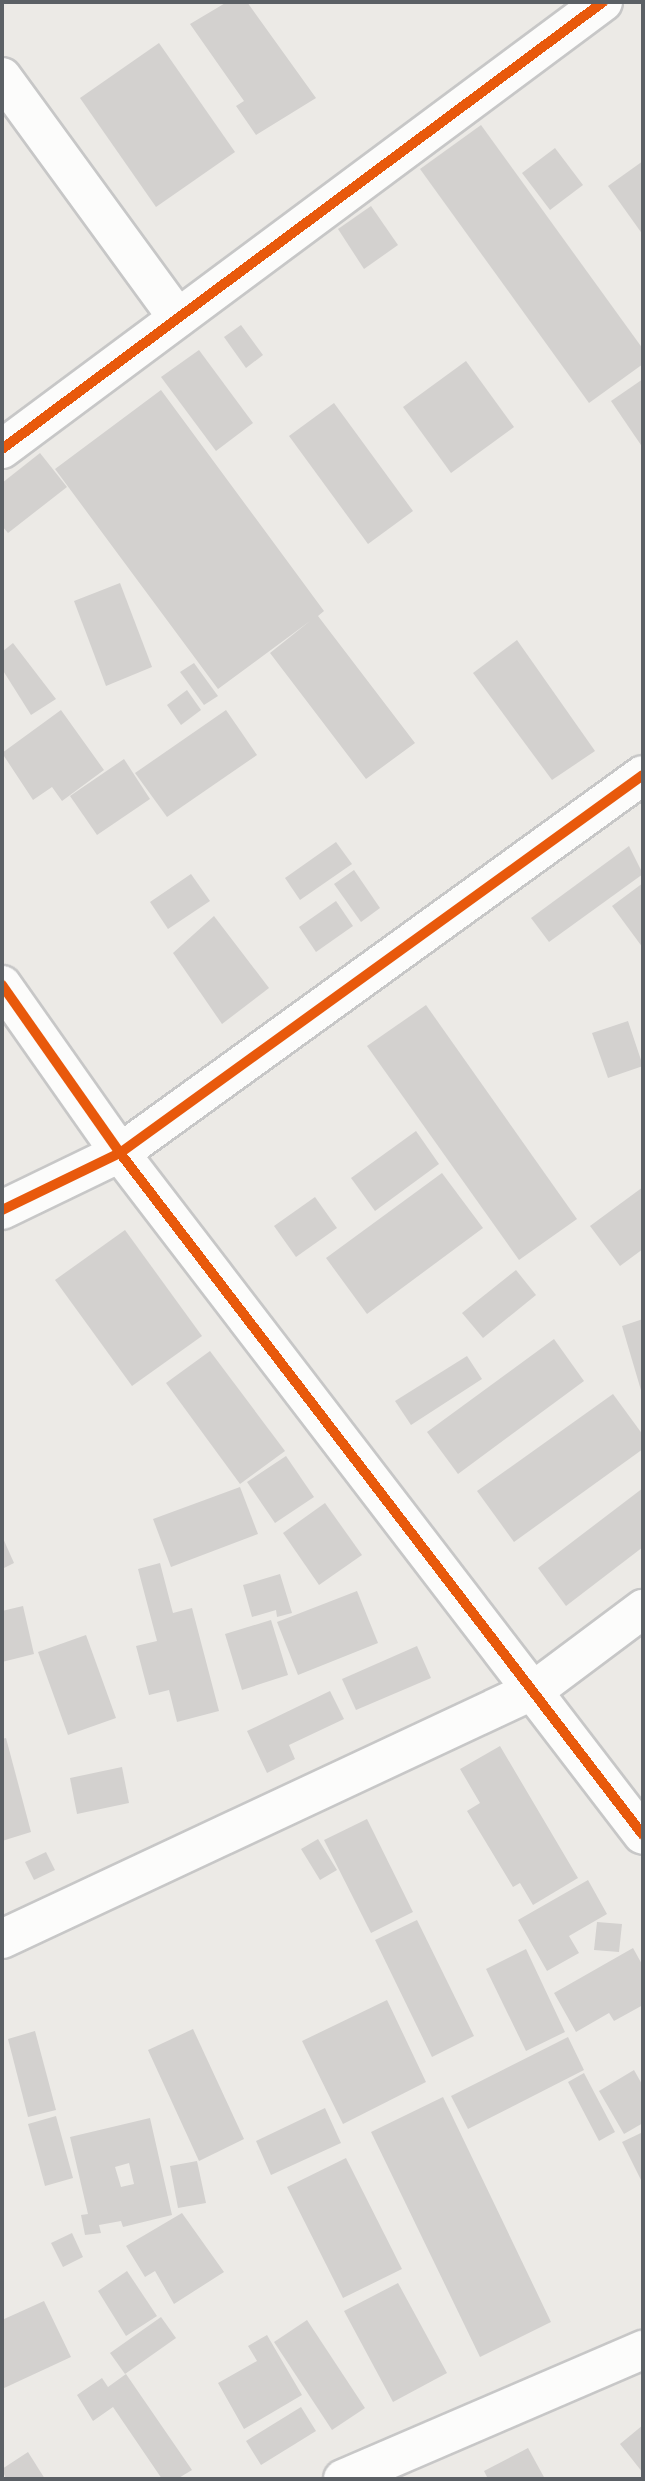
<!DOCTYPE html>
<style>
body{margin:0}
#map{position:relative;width:645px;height:2481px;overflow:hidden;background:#eceae6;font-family:Poppins,sans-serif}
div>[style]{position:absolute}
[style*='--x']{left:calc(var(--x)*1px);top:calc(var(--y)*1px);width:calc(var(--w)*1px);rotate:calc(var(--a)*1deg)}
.building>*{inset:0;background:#d3d1cf}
.roads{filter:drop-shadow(2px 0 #c7c7c7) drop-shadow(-2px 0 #c7c7c7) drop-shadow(0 2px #c7c7c7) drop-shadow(0 -2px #c7c7c7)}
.street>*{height:38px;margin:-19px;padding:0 19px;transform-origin:19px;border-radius:19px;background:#fcfcfb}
.secondary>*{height:38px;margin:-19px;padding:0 19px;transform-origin:19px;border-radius:19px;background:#fcfcfb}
.cycleway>*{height:10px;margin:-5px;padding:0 5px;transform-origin:5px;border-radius:5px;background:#e8590c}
span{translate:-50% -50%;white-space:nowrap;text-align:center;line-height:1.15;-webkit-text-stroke:6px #fff;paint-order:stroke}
.frame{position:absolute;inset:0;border:4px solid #5b6065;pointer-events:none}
</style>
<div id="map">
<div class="building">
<div style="clip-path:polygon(227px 2px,247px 2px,316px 98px,256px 135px,236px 106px,244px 101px,190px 24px)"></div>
<div style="clip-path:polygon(159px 43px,235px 152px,156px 207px,80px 98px)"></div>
<div style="clip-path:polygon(481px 125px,643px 349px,643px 364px,589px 403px,420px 169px)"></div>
<div style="clip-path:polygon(555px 148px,583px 185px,550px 210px,522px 173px)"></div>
<div style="clip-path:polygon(643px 161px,643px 235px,608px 186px)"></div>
<div style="clip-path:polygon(371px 206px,398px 245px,364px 269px,338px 229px)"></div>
<div style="clip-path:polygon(241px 325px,263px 355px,246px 368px,224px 337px)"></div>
<div style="clip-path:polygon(199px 350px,253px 423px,216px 451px,161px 377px)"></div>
<div style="clip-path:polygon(466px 361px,514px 427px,451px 473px,403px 407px)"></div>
<div style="clip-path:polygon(643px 379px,643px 448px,611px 401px)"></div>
<div style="clip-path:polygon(161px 390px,324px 611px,318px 616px,415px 743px,366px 779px,270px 653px,310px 621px,218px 689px,55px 469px)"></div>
<div style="clip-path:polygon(334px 403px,413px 511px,368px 544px,289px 436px)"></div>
<div style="clip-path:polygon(40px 453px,67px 487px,8px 533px,2px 526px,2px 483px)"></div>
<div style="clip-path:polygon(120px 583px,152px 667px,106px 686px,74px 601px)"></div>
<div style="clip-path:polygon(517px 640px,595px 751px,552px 780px,473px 673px)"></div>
<div style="clip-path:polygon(13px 643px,56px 699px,31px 715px,2px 669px,2px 652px)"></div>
<div style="clip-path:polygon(194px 663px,218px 696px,204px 705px,180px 672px)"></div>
<div style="clip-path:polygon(187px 690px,201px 710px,181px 725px,167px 705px)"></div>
<div style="clip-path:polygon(61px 710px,104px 770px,62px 801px,52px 787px,33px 800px,2px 753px)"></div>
<div style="clip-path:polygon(226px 710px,257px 755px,167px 817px,135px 773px)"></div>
<div style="clip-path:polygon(124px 759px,150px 799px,97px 835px,70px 796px)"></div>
<div style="clip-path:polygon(336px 842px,352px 864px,300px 900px,285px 878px)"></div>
<div style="clip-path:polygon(629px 846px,643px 874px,549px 942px,531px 918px)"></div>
<div style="clip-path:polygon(354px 870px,380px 908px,361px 922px,334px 884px)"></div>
<div style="clip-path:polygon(191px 874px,210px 901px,168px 929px,150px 902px)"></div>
<div style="clip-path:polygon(643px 883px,643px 948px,612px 906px)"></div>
<div style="clip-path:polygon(336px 901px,353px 926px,316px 952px,299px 927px)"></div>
<div style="clip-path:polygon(214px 916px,269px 988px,222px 1024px,173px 953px)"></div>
<div style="clip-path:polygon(426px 1005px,577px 1219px,519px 1260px,367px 1046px)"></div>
<div style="clip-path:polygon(628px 1021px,643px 1066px,608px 1078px,592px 1033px)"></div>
<div style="clip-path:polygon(416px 1131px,439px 1164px,375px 1211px,351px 1178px)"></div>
<div style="clip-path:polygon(442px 1173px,483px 1228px,367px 1314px,326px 1258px)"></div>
<div style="clip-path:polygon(643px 1187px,643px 1249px,620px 1266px,590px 1226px)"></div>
<div style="clip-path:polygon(315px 1197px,337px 1228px,296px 1257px,274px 1226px)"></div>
<div style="clip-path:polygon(125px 1230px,202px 1336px,132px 1386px,55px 1280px)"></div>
<div style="clip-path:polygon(516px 1270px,536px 1295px,483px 1338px,462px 1313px)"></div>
<div style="clip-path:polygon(643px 1319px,643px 1397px,622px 1326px)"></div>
<div style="clip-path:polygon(554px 1339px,584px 1381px,458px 1474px,427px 1432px)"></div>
<div style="clip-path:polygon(210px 1351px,285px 1451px,240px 1484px,166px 1383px)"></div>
<div style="clip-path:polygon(467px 1356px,482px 1379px,411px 1425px,395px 1401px)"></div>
<div style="clip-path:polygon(613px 1394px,643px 1435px,643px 1449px,514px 1542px,477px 1491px)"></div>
<div style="clip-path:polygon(286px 1456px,314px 1497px,275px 1523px,247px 1482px)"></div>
<div style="clip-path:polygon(240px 1487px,258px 1534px,171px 1567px,153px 1519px)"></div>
<div style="clip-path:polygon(643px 1488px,643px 1547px,566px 1606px,538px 1568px)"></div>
<div style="clip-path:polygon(325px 1503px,362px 1555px,319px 1585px,283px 1533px)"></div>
<div style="clip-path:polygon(2px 1536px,14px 1563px,2px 1569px)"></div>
<div style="clip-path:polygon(160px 1563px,173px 1613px,192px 1608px,219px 1711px,177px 1722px,169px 1690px,149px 1695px,136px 1646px,157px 1641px,138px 1569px)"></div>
<div style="clip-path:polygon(280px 1574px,292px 1613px,277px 1617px,276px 1610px,252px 1617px,243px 1585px)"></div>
<div style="clip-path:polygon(357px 1591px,378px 1643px,298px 1675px,277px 1622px)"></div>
<div style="clip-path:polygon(23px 1606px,34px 1654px,2px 1662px,2px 1611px)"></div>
<div style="clip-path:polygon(271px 1620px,288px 1675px,242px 1690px,225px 1634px)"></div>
<div style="clip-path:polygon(86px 1635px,116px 1718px,68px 1735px,38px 1652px)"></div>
<div style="clip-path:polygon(417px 1646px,431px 1678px,356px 1710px,342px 1679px)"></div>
<div style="clip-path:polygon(330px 1691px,344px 1719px,289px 1745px,295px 1759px,267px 1773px,247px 1731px)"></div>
<div style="clip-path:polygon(6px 1738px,31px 1832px,2px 1841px,2px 1739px)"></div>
<div style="clip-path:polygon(500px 1746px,578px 1878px,533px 1905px,520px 1883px,513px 1887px,467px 1811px,480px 1803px,460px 1769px)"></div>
<div style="clip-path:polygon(122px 1767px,129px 1803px,77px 1814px,70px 1778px)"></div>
<div style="clip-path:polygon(367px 1819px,413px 1912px,371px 1933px,324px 1840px)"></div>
<div style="clip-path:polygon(318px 1839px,337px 1870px,320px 1880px,301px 1849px)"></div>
<div style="clip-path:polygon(46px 1852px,55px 1870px,34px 1880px,25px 1862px)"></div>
<div style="clip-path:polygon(588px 1880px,607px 1914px,569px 1936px,579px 1953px,547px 1971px,518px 1920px)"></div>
<div style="clip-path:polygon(417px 1920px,474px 2036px,432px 2057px,375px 1940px)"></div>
<div style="clip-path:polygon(597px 1922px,622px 1924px,619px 1952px,594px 1950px)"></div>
<div style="clip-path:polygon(633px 1948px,643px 1966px,643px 2005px,614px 2021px,609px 2013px,576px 2032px,554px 1993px)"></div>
<div style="clip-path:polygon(526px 1949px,565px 2032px,526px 2051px,486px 1969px)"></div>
<div style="clip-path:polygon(387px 2000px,426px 2082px,343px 2124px,302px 2041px)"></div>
<div style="clip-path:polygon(193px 2029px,244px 2139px,199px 2161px,148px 2050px)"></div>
<div style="clip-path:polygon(35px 2031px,56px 2110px,28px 2117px,8px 2039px)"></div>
<div style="clip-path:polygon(568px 2037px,584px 2070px,468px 2129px,451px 2096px)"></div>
<div style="clip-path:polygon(634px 2070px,643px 2086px,643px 2123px,624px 2134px,599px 2091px)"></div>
<div style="clip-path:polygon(584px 2073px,615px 2132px,599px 2141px,568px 2082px)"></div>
<div style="clip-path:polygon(443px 2097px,551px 2322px,480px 2357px,371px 2132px)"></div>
<div style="clip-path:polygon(325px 2108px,341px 2143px,271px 2175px,256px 2141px)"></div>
<div style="clip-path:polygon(56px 2116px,73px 2178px,45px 2186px,28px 2124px)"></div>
<div style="clip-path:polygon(evenodd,150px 2118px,172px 2215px,123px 2227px,121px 2221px,99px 2225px,101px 2233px,85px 2235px,81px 2215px,88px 2214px,70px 2137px,150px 2118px,129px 2163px,134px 2184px,121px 2187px,115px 2167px,129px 2163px)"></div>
<div style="clip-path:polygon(643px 2132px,643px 2184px,622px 2142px)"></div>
<div style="clip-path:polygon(346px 2158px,402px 2269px,343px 2298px,287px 2187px)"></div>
<div style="clip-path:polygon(197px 2161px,206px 2203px,178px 2208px,170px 2166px)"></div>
<div style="clip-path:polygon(182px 2213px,224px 2272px,174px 2304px,155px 2271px,145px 2277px,126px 2246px)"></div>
<div style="clip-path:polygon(72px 2233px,83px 2257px,63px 2267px,51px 2243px)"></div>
<div style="clip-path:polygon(127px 2271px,157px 2316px,126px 2336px,98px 2291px)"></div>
<div style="clip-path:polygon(398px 2283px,447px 2373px,393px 2402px,344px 2311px)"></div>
<div style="clip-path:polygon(44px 2301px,71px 2357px,2px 2389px,2px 2320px)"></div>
<div style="clip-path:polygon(161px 2317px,176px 2338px,125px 2374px,110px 2353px)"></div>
<div style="clip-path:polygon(307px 2320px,365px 2408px,332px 2430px,274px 2342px)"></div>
<div style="clip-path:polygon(267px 2335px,302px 2395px,244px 2429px,218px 2383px,257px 2361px,248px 2346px)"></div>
<div style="clip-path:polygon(126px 2374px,192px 2470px,177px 2479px,162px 2479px,113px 2407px,93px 2421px,77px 2395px,102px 2378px,108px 2387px)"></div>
<div style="clip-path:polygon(301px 2407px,316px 2431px,261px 2465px,246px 2441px)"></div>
<div style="clip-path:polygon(643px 2425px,643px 2473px,620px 2444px)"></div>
<div style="clip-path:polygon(528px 2448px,545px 2479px,488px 2479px,484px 2471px)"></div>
<div style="clip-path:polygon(28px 2452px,45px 2479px,6px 2479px,2px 2469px)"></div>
</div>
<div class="roads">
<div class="street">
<div style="--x:2;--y:77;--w:298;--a:53.9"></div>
<div style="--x:2;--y:985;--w:205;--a:54.9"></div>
<div style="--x:120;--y:1153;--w:859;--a:52.52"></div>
<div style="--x:2;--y:1210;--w:131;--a:-25.8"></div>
<div style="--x:120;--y:1153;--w:645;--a:-35.86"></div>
<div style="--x:2;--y:1939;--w:590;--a:-25.09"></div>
<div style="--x:536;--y:1689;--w:134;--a:-36.8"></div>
<div style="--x:343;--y:2479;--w:327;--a:-23.3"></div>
</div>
<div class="secondary">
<div style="--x:2;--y:449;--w:749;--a:-36.64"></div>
</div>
</div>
<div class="cycleway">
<div style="--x:2;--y:449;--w:749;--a:-36.64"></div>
<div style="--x:2;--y:985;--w:205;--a:54.9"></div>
<div style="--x:120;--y:1153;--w:859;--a:52.52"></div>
<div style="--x:2;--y:1210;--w:131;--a:-25.8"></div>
<div style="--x:120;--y:1153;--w:645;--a:-35.86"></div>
</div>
<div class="frame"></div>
</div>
